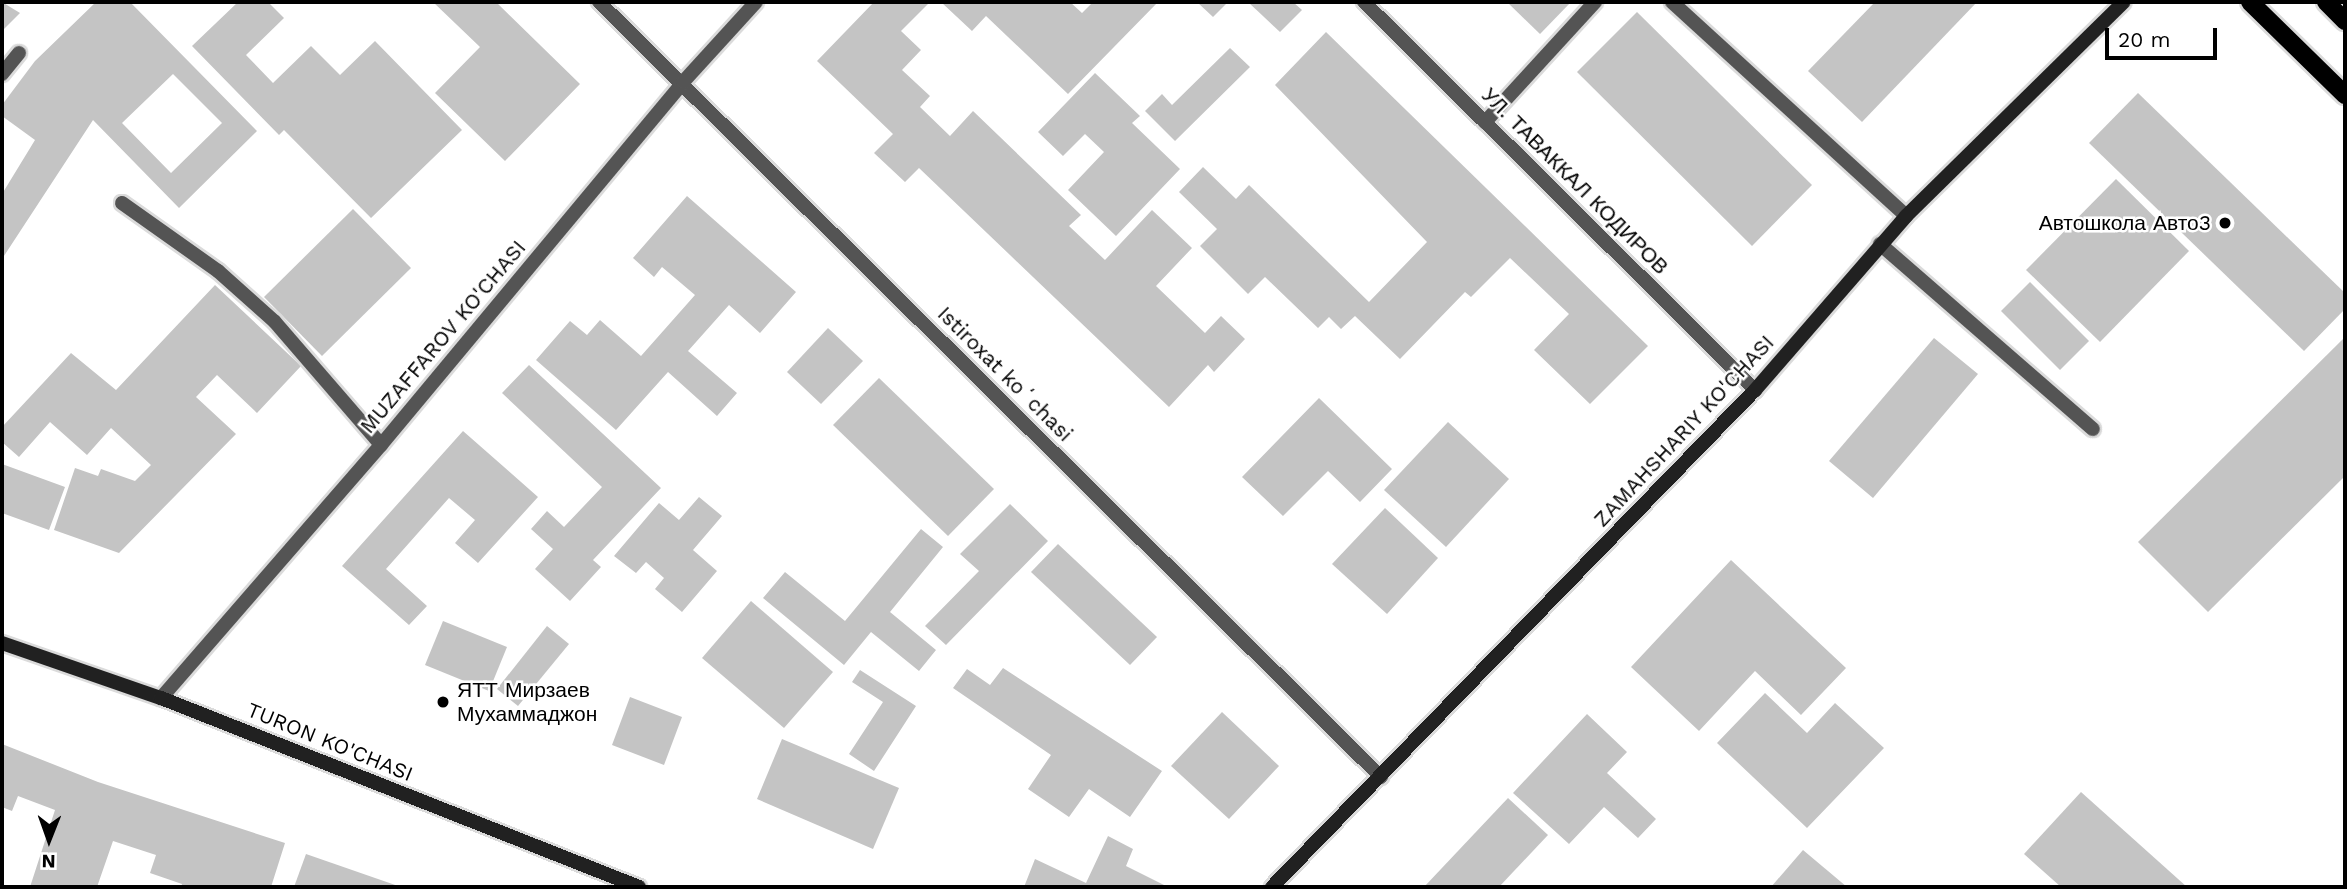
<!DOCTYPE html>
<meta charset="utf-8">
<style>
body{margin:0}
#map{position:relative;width:2347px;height:889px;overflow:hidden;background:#fff;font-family:"Work Sans",sans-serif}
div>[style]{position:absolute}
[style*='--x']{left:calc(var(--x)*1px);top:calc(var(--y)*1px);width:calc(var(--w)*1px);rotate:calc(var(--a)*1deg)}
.building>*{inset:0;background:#c4c4c4}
.roads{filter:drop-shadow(2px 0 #dbdbdb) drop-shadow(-2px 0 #dbdbdb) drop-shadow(0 2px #dbdbdb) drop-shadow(0 -2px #dbdbdb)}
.lane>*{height:14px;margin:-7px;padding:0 7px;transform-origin:7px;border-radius:7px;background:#545454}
.street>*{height:14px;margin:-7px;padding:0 7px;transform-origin:7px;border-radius:7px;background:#545454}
.secondary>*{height:14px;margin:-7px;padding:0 7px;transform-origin:7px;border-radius:7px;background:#212121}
.primary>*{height:18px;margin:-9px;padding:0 9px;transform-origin:9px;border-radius:9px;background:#000}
.dots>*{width:19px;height:19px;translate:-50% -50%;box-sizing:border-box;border:4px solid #fff;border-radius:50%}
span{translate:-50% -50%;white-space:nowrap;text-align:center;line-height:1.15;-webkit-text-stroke:5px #fff;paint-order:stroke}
.street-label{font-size:21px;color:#000}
.poi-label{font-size:21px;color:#000}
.right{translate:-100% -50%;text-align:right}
.left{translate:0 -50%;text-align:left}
.frame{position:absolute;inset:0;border:4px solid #000;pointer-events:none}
.north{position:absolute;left:14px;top:805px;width:70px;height:70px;-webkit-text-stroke:5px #fff;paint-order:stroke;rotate:181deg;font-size:19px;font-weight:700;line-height:28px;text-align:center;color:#000}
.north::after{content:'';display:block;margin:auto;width:24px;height:32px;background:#000;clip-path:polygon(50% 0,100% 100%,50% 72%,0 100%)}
.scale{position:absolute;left:2105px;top:28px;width:112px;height:32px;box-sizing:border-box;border:4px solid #000;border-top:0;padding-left:9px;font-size:21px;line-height:24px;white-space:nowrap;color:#000;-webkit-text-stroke:5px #fff;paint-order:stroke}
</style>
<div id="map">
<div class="building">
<div style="clip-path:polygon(2px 2px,20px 13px,2px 31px)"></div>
<div style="clip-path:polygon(evenodd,96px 2px,130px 2px,257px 131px,179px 208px,93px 120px,2px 259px,2px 194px,35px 140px,2px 116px,2px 105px,35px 61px,96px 2px,173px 74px,222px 123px,171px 173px,122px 123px,173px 74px)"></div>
<div style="clip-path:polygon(238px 2px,268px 2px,284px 18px,246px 55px,273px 83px,311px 46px,340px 75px,375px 41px,462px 130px,371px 218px,284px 130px,279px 135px,192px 46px)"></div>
<div style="clip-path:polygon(433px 2px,496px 2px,580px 84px,505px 161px,435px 93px,480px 47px)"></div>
<div style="clip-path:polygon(874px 2px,930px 2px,901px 31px,921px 50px,902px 70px,930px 96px,920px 107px,950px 136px,973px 111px,1081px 215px,1069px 226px,1105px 260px,1152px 210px,1192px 248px,1156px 286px,1205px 333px,1221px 316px,1245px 339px,1214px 372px,1208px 365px,1169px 407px,919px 168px,905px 182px,874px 153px,893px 134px,817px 61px)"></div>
<div style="clip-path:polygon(941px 2px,1070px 2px,1082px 13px,1093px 2px,1158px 2px,1068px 94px,986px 16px,972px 31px)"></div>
<div style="clip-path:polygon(1197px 2px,1228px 2px,1213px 17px)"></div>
<div style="clip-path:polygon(1248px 2px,1293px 2px,1302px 10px,1280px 32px)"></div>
<div style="clip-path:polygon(1507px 2px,1571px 2px,1540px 34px)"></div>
<div style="clip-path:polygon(1875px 2px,1977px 2px,1862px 122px,1808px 71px)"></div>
<div style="clip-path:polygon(1637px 12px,1812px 185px,1752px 246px,1577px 72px)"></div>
<div style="clip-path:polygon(1326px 32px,1648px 346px,1590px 404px,1534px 350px,1569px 314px,1510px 258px,1471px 297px,1465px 292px,1400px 359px,1355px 316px,1341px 329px,1329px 317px,1318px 328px,1265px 277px,1248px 294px,1200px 246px,1217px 229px,1179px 192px,1203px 167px,1236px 199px,1249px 185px,1369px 302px,1427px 242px,1275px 85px)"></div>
<div style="clip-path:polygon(1230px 48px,1250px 67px,1175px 141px,1145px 111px,1162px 94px,1172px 105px)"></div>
<div style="clip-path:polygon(1095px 73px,1140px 116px,1132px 123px,1180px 169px,1116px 236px,1068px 190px,1104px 152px,1085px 134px,1063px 156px,1038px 132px)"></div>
<div style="clip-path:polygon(2138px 93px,2345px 293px,2345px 309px,2304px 351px,2089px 143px)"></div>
<div style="clip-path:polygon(2116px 179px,2189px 251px,2100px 342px,2026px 270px)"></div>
<div style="clip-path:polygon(687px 196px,796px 292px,760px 333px,729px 305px,688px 351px,737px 393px,717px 416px,668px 372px,616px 430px,536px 360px,570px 321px,587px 335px,600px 320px,641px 356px,695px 295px,662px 267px,654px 277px,633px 258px)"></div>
<div style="clip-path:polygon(353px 209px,411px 268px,322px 356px,264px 297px)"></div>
<div style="clip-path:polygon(2030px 282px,2089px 341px,2060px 370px,2001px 311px)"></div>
<div style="clip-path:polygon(215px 285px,301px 366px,257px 413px,217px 375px,196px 397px,236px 434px,119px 553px,54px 530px,75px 468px,98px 476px,101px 469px,135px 481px,151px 465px,111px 428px,87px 455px,50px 422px,19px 457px,2px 442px,2px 427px,71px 353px,116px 390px)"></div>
<div style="clip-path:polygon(828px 328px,863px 361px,821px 404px,787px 372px)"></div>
<div style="clip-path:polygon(2345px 337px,2345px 476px,2208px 612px,2138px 542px)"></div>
<div style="clip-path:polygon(1934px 338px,1978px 374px,1873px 498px,1829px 461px)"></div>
<div style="clip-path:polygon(529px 365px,661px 488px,593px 560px,601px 567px,570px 601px,535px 569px,553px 549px,531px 529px,547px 511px,564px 527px,602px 487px,502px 393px)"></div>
<div style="clip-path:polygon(879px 378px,994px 489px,948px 536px,833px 425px)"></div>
<div style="clip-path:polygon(1319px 398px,1392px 469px,1360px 502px,1328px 471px,1283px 516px,1242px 477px)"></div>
<div style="clip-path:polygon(1448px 422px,1509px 479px,1446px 547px,1384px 490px)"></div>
<div style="clip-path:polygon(463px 431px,538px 497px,478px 563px,455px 543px,475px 520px,449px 498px,386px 569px,427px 606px,409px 625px,342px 566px)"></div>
<div style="clip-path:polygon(2px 455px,2px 464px,65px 487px,49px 530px,2px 513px)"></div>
<div style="clip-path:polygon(699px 497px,722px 516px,693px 550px,717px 571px,682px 612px,655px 589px,664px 578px,646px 562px,636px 573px,614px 556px,659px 503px,679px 520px)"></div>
<div style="clip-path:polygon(1010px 504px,1048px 541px,946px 645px,925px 626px,979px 571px,960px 554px)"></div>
<div style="clip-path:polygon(1385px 508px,1438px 558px,1387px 614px,1332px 564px)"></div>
<div style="clip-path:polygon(921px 529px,943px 547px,890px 612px,936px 650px,919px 671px,871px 632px,844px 665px,763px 598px,785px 572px,845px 621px)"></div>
<div style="clip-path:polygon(1058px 544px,1157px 637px,1130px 665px,1031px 572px)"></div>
<div style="clip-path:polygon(1731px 560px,1846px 668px,1801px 715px,1755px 671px,1699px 731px,1631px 667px)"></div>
<div style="clip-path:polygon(751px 601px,833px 672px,784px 728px,702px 658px)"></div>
<div style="clip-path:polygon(443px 621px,507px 647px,489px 691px,425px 665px)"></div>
<div style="clip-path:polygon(547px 626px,569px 644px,518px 706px,497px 689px)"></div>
<div style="clip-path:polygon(1003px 668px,1162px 771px,1130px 817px,1089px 789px,1069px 817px,1028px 789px,1051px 755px,953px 688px,967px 669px,990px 685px)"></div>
<div style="clip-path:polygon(860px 670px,916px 706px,874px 771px,849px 754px,883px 702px,852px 682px)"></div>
<div style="clip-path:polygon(1765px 693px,1807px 733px,1835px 703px,1884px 748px,1807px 828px,1717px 743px)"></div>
<div style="clip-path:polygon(630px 697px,682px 717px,664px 765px,612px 745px)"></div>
<div style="clip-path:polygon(1222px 712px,1279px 766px,1229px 819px,1171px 766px)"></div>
<div style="clip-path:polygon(1587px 714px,1627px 752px,1607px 773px,1656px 819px,1638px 838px,1604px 807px,1569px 844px,1513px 793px)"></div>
<div style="clip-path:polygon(782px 739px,899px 788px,873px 849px,757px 799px)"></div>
<div style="clip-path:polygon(2px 744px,98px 782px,285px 843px,271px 887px,181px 887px,182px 884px,150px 873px,156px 855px,113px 841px,97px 887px,30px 887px,55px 810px,18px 796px,12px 811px,2px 807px)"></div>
<div style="clip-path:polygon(2081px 792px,2187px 887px,2061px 887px,2024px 854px)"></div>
<div style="clip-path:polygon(1508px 798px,1548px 835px,1499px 887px,1424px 887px)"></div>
<div style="clip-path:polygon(1108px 836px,1133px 849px,1126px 866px,1164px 885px,1024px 887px,1035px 859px,1086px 883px)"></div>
<div style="clip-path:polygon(1803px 850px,1847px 887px,1771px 887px)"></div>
<div style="clip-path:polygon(306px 854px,401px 887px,294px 887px)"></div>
</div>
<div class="roads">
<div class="lane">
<div style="--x:1672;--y:2;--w:317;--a:42.4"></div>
<div style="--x:2;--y:74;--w:27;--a:-51"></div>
<div style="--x:1485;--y:122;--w:163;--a:-47.5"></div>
<div style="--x:122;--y:203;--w:118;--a:35.3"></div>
<div style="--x:218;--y:271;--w:76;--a:41.8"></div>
<div style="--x:275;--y:322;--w:162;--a:49.2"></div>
<div style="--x:1880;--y:244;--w:282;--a:41"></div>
</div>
<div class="street">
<div style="--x:599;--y:2;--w:1101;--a:44.74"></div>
<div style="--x:1364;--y:2;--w:551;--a:44.78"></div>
<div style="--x:161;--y:698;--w:335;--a:-49"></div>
<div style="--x:381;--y:445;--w:472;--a:-50.2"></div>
<div style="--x:683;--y:82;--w:108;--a:-47.6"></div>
</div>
<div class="secondary">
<div style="--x:2;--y:643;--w:168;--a:19.1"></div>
<div style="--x:161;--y:698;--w:514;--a:21.57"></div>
<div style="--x:1272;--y:887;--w:693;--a:-45.82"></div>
<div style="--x:1755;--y:390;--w:230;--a:-49"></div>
<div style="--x:1906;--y:216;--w:305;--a:-44.5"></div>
</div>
<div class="primary">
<div style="--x:2250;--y:2;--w:133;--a:44.4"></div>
<div style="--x:2326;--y:2;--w:27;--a:45"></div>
</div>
</div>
<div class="dots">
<div style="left:2225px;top:223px;background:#000"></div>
<div style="left:443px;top:702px;background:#000"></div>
</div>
<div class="street-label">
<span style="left:1575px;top:181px;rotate:45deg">УЛ. ТАВАККАЛ КОДИРОВ</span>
<span style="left:443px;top:337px;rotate:-50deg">MUZAFFAROV KO'CHASI</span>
<span style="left:1005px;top:374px;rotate:45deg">Istiroxat koʻchasi</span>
<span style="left:1684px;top:431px;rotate:-47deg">ZAMAHSHARIY KO'CHASI</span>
<span style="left:330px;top:742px;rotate:22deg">TURON KO'CHASI</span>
</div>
<div class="poi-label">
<span class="right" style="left:2211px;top:223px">Автошкола Авто3</span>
<span class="left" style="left:457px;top:702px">ЯТТ Мирзаев<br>Мухаммаджон</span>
</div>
<div class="frame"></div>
<div class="north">N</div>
<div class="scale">20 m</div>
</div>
